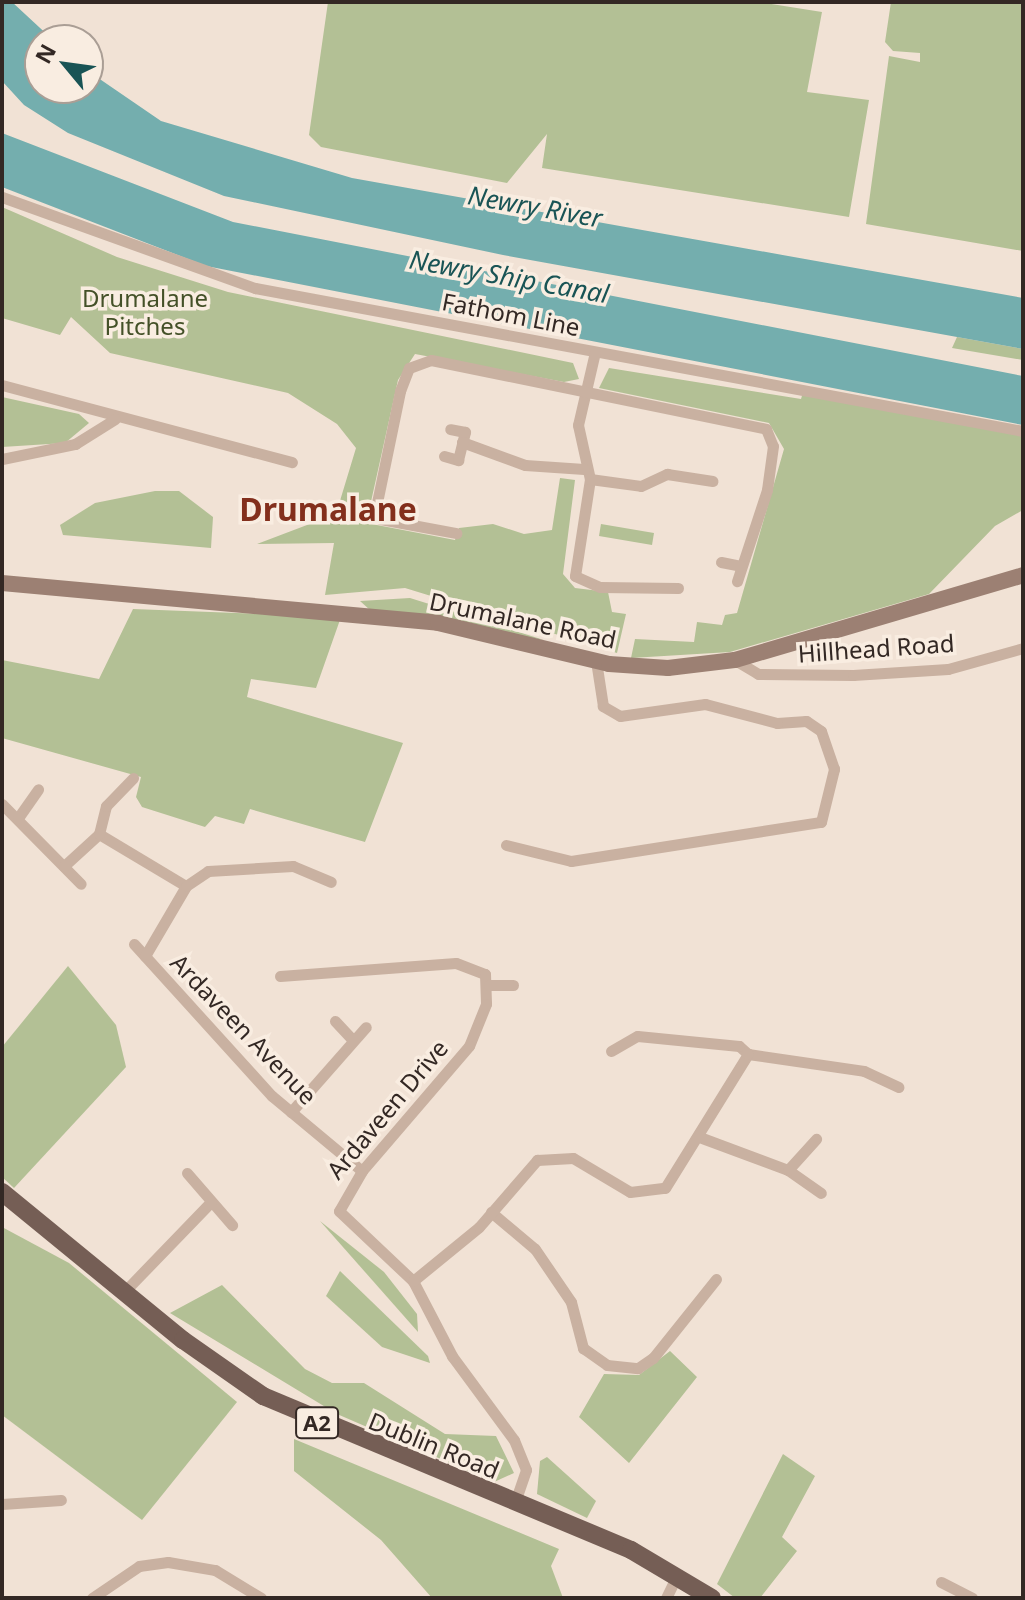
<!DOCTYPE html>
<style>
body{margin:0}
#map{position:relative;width:1025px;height:1600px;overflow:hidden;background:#f1e2d5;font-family:"Noto Sans",sans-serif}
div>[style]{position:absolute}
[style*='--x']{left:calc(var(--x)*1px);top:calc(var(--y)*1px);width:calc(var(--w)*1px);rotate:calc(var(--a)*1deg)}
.green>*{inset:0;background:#b3c095}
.water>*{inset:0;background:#74aeae}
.minor>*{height:11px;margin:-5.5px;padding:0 5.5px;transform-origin:5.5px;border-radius:5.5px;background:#c9b1a1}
.secondary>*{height:16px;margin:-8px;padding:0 8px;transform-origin:8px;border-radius:8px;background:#9c8073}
.primary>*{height:18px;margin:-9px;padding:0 9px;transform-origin:9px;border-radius:9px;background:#755e55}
span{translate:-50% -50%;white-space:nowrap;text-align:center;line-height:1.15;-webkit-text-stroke:7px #f9ede1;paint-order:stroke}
.shield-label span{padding:2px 6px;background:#f9ede1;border:2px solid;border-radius:6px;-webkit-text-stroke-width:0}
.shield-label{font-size:22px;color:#332824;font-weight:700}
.park-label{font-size:24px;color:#445128}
.street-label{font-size:24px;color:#332824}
.water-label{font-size:26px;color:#195455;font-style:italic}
.district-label{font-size:32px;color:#832f1c;font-weight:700}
.frame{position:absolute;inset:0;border:4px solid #332824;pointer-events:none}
.north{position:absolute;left:24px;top:24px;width:80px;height:80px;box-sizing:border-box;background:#f9ede1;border:2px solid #aa9e95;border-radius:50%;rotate:299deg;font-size:22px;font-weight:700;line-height:32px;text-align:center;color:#332824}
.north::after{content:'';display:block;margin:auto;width:28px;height:36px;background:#195455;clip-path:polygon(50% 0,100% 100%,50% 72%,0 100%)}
</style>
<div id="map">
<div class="green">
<div style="clip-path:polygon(328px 2px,759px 2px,822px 12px,807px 92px,869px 100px,849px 217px,542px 168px,547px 134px,507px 183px,321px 147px,309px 135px)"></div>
<div style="clip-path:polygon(891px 2px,1023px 2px,1023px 251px,866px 224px,889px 56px,920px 62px,920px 53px,893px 51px,885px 42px)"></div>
<div style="clip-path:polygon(2px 207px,117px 257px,228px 292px,573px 363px,579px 379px,564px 382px,415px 354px,398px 380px,370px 506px,357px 511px,356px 521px,455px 540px,459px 528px,493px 524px,524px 534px,552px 530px,560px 478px,575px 480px,563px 574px,575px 588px,608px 592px,612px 612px,626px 614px,617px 653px,405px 588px,325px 595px,334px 543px,257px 544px,336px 514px,356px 448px,337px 424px,288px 393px,110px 353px,71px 317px,60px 335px,2px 318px)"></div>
<div style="clip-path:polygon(957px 337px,1023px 349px,1023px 360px,952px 348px)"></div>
<div style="clip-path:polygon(609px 368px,801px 399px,804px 389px,1023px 433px,1023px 510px,995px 526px,929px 594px,730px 652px,631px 658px,635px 639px,694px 642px,697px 622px,722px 625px,725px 615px,737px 613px,784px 449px,769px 423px,599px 388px)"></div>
<div style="clip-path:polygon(2px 397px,79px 414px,89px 423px,65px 443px,2px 447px)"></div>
<div style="clip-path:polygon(155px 491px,179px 491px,213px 517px,211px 548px,63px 535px,60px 525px,95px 503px)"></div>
<div style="clip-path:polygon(601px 524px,654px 533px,652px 545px,599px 536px)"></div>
<div style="clip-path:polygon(410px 598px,544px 640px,370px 610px,360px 601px)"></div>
<div style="clip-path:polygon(133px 609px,341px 617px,316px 688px,251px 679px,247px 697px,403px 743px,365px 842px,250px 809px,244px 824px,215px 816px,205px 827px,142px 807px,136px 797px,141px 777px,2px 738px,2px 660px,99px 679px)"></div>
<div style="clip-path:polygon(68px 966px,116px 1025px,126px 1067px,14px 1188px,2px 1177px,2px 1047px)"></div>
<div style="clip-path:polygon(320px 1221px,384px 1272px,417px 1314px,418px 1332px)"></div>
<div style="clip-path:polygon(2px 1227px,69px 1263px,237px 1402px,142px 1520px,2px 1415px)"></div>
<div style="clip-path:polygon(340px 1271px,428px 1356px,430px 1363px,382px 1347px,326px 1296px)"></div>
<div style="clip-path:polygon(222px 1285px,305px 1369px,332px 1383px,364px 1383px,445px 1434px,496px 1436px,514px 1473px,494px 1482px,337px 1414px,170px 1313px)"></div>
<div style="clip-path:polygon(670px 1351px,697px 1377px,629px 1463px,579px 1417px,604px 1374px,639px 1375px)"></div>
<div style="clip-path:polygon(294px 1439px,559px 1549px,551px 1566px,563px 1598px,432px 1598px,381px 1540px,294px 1471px)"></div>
<div style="clip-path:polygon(783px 1454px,815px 1476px,782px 1537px,797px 1551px,760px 1598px,735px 1598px,717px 1584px)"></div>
<div style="clip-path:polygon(547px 1457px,596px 1501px,587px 1518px,537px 1494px,540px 1461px)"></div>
</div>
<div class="water">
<div style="clip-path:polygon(2px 2px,12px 2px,53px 40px,40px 40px,40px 88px,88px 88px,88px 71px,161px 121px,352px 178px,1023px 298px,1023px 349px,503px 255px,224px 196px,68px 133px,24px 105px,2px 81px)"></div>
<div style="clip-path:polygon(2px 133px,233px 222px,1023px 376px,1023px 425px,206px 266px,2px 187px)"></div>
</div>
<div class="minor">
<div style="--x:2;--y:197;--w:269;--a:19.8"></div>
<div style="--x:255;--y:288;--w:781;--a:10.55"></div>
<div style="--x:595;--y:352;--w:75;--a:103.1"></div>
<div style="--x:578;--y:425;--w:55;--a:77.5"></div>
<div style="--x:590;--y:479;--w:98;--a:98.8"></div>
<div style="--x:575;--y:576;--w:27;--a:24"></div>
<div style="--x:600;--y:587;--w:78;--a:0.7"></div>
<div style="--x:2;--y:385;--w:300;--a:14.9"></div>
<div style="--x:462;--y:442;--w:67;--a:20.1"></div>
<div style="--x:525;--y:465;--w:59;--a:3.9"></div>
<div style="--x:444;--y:456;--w:15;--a:16"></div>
<div style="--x:458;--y:460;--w:29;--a:-76"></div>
<div style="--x:465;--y:432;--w:15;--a:-169"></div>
<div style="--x:2;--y:459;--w:75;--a:-11.6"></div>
<div style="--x:75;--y:444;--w:47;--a:-32"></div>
<div style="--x:590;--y:479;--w:51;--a:7.8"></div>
<div style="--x:641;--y:486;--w:29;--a:-25"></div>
<div style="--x:667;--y:474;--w:46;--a:8.8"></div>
<div style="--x:364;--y:516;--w:94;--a:10.5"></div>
<div style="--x:374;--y:517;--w:129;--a:-78.3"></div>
<div style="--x:400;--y:391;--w:25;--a:-69"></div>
<div style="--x:409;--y:368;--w:23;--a:-20"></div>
<div style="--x:431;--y:360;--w:342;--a:11.6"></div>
<div style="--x:766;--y:429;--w:18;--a:68"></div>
<div style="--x:773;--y:446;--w:44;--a:97.8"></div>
<div style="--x:767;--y:490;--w:96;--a:108.2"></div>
<div style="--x:721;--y:562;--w:20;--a:11"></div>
<div style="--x:735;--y:660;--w:27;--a:31"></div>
<div style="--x:758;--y:674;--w:95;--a:0.6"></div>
<div style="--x:853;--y:675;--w:95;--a:-3.6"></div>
<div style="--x:948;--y:669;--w:78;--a:-15.6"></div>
<div style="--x:2;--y:804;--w:112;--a:45.4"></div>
<div style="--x:18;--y:818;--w:35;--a:-55"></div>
<div style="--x:99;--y:834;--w:101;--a:30.9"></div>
<div style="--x:506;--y:845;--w:67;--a:13.8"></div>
<div style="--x:571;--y:861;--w:253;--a:-8.9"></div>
<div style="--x:821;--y:822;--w:55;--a:-76.2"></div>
<div style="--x:834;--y:769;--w:40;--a:-108.9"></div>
<div style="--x:821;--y:731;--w:18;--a:-146"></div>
<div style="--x:806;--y:721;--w:29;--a:176"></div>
<div style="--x:777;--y:723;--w:74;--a:-165.2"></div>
<div style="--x:705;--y:704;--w:86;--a:172"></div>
<div style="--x:620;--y:716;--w:20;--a:-150"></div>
<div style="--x:603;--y:706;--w:46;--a:-98.8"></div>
<div style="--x:64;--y:866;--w:47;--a:-42.4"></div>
<div style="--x:99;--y:834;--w:29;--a:-76"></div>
<div style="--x:106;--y:806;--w:39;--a:-46"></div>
<div style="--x:134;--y:944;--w:205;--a:47.8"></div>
<div style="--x:272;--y:1096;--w:117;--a:39.8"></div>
<div style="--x:145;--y:956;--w:81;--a:-59.6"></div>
<div style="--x:186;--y:886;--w:27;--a:-34"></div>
<div style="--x:208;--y:871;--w:85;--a:-3.4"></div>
<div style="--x:293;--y:866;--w:41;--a:22.8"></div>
<div style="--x:280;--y:976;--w:176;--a:-4.2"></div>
<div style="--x:456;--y:963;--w:31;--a:21"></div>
<div style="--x:485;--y:974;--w:30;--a:88"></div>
<div style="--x:486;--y:1004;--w:45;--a:112"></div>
<div style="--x:469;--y:1046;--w:165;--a:130.6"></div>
<div style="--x:362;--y:1171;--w:46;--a:119.9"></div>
<div style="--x:339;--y:1211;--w:102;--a:43.4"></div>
<div style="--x:413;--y:1281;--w:85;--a:62.5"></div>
<div style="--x:452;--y:1356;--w:104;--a:53.6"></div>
<div style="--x:514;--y:1440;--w:32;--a:68"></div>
<div style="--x:526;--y:1470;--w:36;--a:109"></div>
<div style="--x:489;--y:985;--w:24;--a:0"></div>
<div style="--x:335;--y:1021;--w:26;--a:47"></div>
<div style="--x:748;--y:1054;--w:117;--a:8.3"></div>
<div style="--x:864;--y:1071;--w:38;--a:25"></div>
<div style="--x:291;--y:1112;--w:113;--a:-48.6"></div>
<div style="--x:702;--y:1138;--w:92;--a:20.4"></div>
<div style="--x:788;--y:1170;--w:40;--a:34.9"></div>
<div style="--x:788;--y:1170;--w:42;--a:-47.9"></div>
<div style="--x:187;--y:1173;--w:69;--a:49.1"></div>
<div style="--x:491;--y:1212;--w:57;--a:40.1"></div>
<div style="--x:535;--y:1249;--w:64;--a:55.8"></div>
<div style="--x:571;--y:1302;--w:48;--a:75.4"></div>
<div style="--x:583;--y:1348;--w:29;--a:35"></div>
<div style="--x:607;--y:1365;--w:31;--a:6"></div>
<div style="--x:638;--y:1368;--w:18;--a:-34"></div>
<div style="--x:653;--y:1358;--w:101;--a:-51.4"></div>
<div style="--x:413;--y:1281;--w:85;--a:-39.3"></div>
<div style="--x:479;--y:1227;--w:89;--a:-49.1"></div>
<div style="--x:537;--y:1160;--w:36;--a:-3"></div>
<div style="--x:573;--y:1158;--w:66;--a:30.8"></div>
<div style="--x:630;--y:1192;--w:35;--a:-7"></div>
<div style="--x:665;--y:1188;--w:158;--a:-58.2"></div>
<div style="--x:748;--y:1054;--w:12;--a:-138"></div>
<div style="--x:739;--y:1046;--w:102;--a:-174.4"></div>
<div style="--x:637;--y:1036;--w:30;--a:150"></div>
<div style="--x:123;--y:1293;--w:127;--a:-46"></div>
<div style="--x:2;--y:1504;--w:59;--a:-3.9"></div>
<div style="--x:941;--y:1582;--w:35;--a:27"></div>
<div style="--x:92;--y:1598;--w:57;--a:-34.2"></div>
<div style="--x:139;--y:1566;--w:29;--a:-8"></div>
<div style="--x:168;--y:1562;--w:48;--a:9.7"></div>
<div style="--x:215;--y:1570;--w:54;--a:31.3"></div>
<div style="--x:666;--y:1598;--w:25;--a:-64"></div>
</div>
<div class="secondary">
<div style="--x:2;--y:583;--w:438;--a:5.2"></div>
<div style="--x:438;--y:623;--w:176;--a:13.5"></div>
<div style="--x:609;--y:664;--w:59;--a:3.9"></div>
<div style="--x:668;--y:668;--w:67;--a:-6.8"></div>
<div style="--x:735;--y:660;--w:300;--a:-16.4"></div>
</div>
<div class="primary">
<div style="--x:2;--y:1192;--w:234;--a:39.3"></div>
<div style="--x:183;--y:1340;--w:98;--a:35"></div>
<div style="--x:263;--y:1396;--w:399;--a:22.7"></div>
<div style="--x:631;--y:1550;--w:94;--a:30.7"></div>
</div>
<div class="shield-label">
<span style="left:317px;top:1423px">A2</span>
</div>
<div class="park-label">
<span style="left:145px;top:312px">Drumalane<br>Pitches</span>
</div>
<div class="street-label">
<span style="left:511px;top:314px;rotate:11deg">Fathom Line</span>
<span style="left:523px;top:620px;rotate:12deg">Drumalane Road</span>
<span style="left:876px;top:648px;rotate:-4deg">Hillhead Road</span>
<span style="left:244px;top:1029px;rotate:46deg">Ardaveen Avenue</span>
<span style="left:387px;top:1109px;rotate:-50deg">Ardaveen Drive</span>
<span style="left:434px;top:1445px;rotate:22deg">Dublin Road</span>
</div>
<div class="water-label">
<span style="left:535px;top:207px;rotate:10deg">Newry River</span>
<span style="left:509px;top:277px;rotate:10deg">Newry Ship Canal</span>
</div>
<div class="district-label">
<span style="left:328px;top:509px">Drumalane</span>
</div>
<div class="frame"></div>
<div class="north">N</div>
</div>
